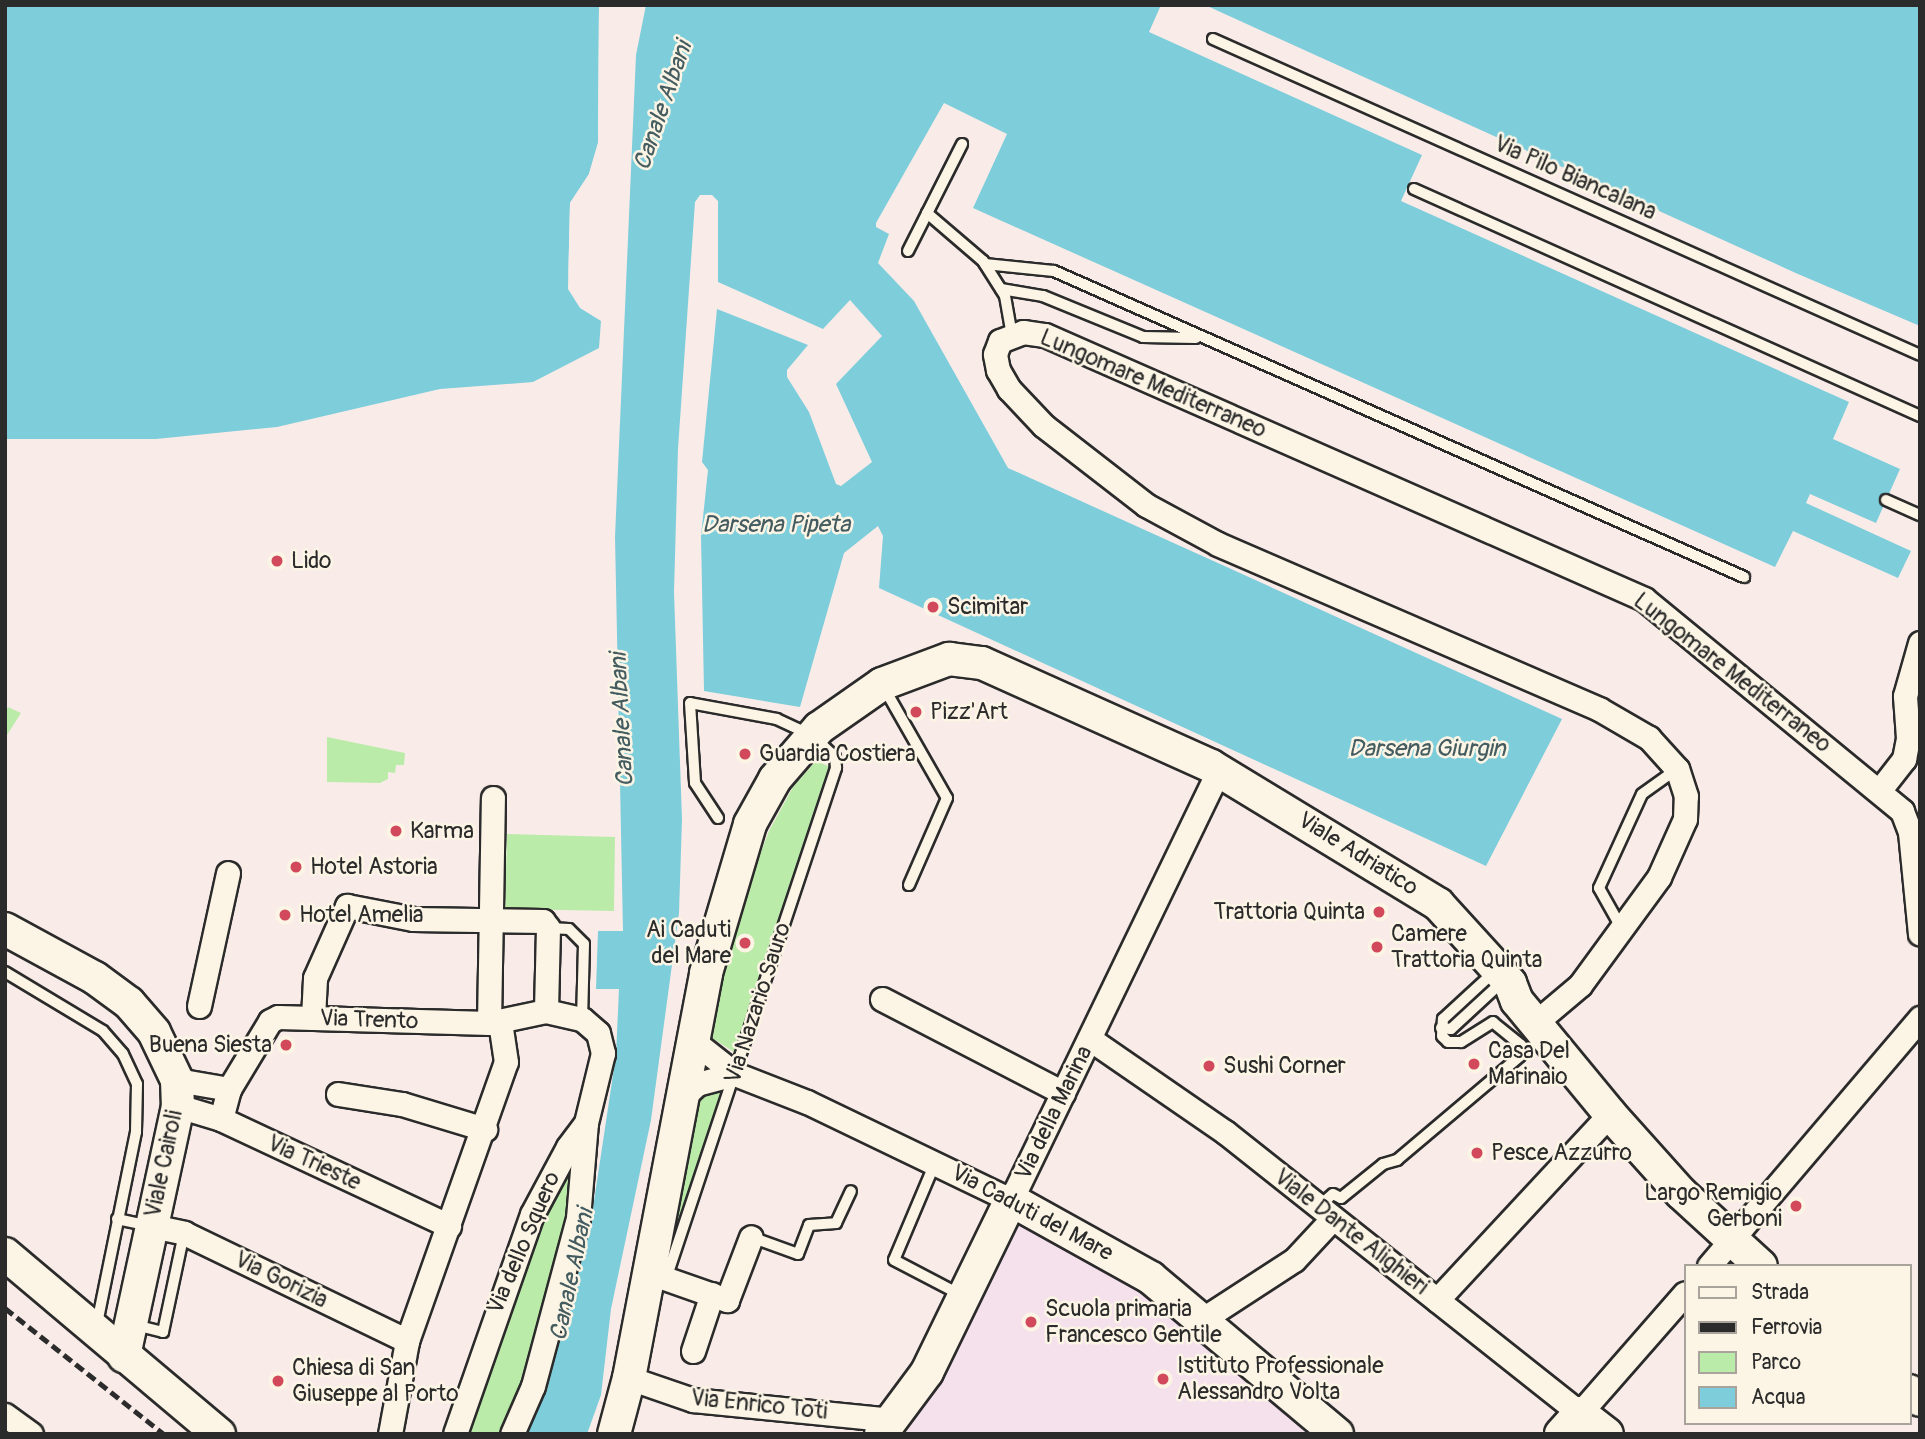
<!DOCTYPE html>
<style>
body{margin:0}
#map{position:relative;width:1925px;height:1439px;overflow:hidden;background:#f9ece8;font-family:Pangolin,sans-serif}
div>[style]{position:absolute}
[style*='--x']{left:calc(var(--x)*1px);top:calc(var(--y)*1px);width:calc(var(--w)*1px);rotate:calc(var(--a)*1deg)}
.built>*{inset:0;background:#f5e1ec}
.green>*{inset:0;background:#bbeba9}
.water>*{inset:0;background:#7ecddb}
.pier>*{inset:0;background:#f9ece8}
.roads{filter:drop-shadow(2px 0 #2b2b2b) drop-shadow(-2px 0 #2b2b2b) drop-shadow(0 2px #2b2b2b) drop-shadow(0 -2px #2b2b2b)}
.lane>*{height:10px;margin:-5px;padding:0 5px;transform-origin:5px;border-radius:5px;background:#fcf5e5}
.street>*{height:23px;margin:-11.5px;padding:0 11.5px;transform-origin:11.5px;border-radius:11.5px;background:#fcf5e5}
.secondary>*{height:32px;margin:-16px;padding:0 16px;transform-origin:16px;border-radius:16px;background:#fcf5e5}
.rail>*{height:5px;margin-top:-2.5px;transform-origin:0;background:repeating-linear-gradient(90deg,#2b2b2b 0 10px,transparent 0 15px)}
.dots>*{width:19px;height:19px;translate:-50% -50%;box-sizing:border-box;border:4px solid #fcf5e5;border-radius:50%}
span{translate:-50% -50%;white-space:nowrap;text-align:center;line-height:1.15;-webkit-text-stroke:5px #fcf5e5;paint-order:stroke}
.street-label{font-size:23px;color:#2b2b2b}
.poi-label{font-size:23px;color:#2b2b2b}
.left{translate:0 -50%;text-align:left}
.right{translate:-100% -50%;text-align:right}
.water-label{font-size:24px;color:#445c60;font-style:italic}
.frame{position:absolute;inset:0;border:7px solid #2b2b2b;pointer-events:none}
.legend{position:absolute;left:1684px;top:1264px;width:228px;height:161px;box-sizing:border-box;background:#fcf5e5;border:2px solid #a8a49b;margin:0;padding:9px 12px;list-style:none;font-size:21px;color:#2b2b2b}
.legend li{display:flex;align-items:center;gap:14px;height:35px}
.legend b{width:35px;border:2px solid #a8a49b}
</style>
<div id="map">
<div class="built">
<div style="clip-path:polygon(1019px 1217px,1121px 1268px,1322px 1434px,910px 1434px,906px 1430px,941px 1377px)"></div>
</div>
<div class="green">
<div style="clip-path:polygon(8px 707px,21px 713px,7px 735px,5px 713px)"></div>
<div style="clip-path:polygon(327px 737px,405px 753px,404px 765px,396px 765px,395px 773px,388px 772px,388px 779px,380px 783px,327px 782px)"></div>
<div style="clip-path:polygon(816px 761px,833px 768px,734px 1052px,709px 1036px,743px 900px,769px 831px,793px 787px)"></div>
<div style="clip-path:polygon(507px 834px,615px 837px,614px 911px,505px 909px)"></div>
<div style="clip-path:polygon(723px 1087px,665px 1263px,690px 1110px,702px 1094px)"></div>
<div style="clip-path:polygon(568px 1169px,577px 1173px,525px 1389px,505px 1434px,466px 1434px,536px 1234px)"></div>
</div>
<div class="water">
<div style="clip-path:polygon(5px 5px,599px 5px,598px 143px,589px 174px,570px 203px,568px 289px,580px 308px,601px 321px,599px 348px,533px 382px,440px 389px,277px 427px,156px 439px,5px 439px)"></div>
<div style="clip-path:polygon(646px 5px,1161px 5px,1149px 32px,1422px 155px,1401px 201px,1849px 402px,1833px 439px,1900px 469px,1876px 523px,1810px 494px,1806px 503px,1911px 551px,1898px 578px,1793px 531px,1775px 567px,973px 208px,1007px 134px,944px 103px,876px 223px,876px 227px,889px 234px,878px 263px,914px 301px,1008px 468px,1562px 719px,1486px 866px,879px 588px,883px 536px,878px 526px,844px 553px,800px 707px,704px 691px,701px 536px,708px 470px,702px 462px,717px 309px,808px 345px,787px 370px,787px 377px,809px 412px,836px 484px,841px 486px,872px 462px,836px 384px,882px 336px,850px 300px,823px 329px,718px 282px,718px 201px,712px 195px,700px 195px,695px 202px,678px 449px,674px 592px,682px 819px,679px 913px,651px 1120px,611px 1309px,601px 1395px,587px 1434px,527px 1434px,544px 1395px,591px 1221px,616px 1055px,619px 989px,596px 989px,598px 931px,623px 931px,615px 537px,636px 55px)"></div>
<div style="clip-path:polygon(1205px 5px,1920px 5px,1920px 326px,1798px 274px)"></div>
</div>
<div class="pier">
<div style="clip-path:polygon(599px 5px,602px 143px,592px 176px,572px 208px,568px 289px,570px 203px,589px 174px,598px 143px)"></div>
</div>
<div class="roads">
<div class="lane">
<div style="--x:1213;--y:39;--w:774;--a:24.08"></div>
<div style="--x:1414;--y:189;--w:555;--a:24.16"></div>
<div style="--x:927;--y:213;--w:74;--a:40.6"></div>
<div style="--x:983;--y:261;--w:41;--a:57.8"></div>
<div style="--x:1005;--y:296;--w:39;--a:80"></div>
<div style="--x:908;--y:251;--w:120;--a:-63.2"></div>
<div style="--x:985;--y:264;--w:69;--a:5.8"></div>
<div style="--x:1054;--y:271;--w:755;--a:23.92"></div>
<div style="--x:1001;--y:289;--w:43;--a:9.5"></div>
<div style="--x:1043;--y:296;--w:108;--a:22.3"></div>
<div style="--x:1143;--y:337;--w:53;--a:1.1"></div>
<div style="--x:1886;--y:500;--w:37;--a:24"></div>
<div style="--x:883;--y:686;--w:129;--a:60.3"></div>
<div style="--x:947;--y:798;--w:95;--a:113.6"></div>
<div style="--x:548;--y:928;--w:21;--a:3"></div>
<div style="--x:569;--y:929;--w:21;--a:45"></div>
<div style="--x:584;--y:944;--w:75;--a:91.5"></div>
<div style="--x:1622;--y:929;--w:47;--a:-119.3"></div>
<div style="--x:1599;--y:888;--w:103;--a:-65.4"></div>
<div style="--x:1642;--y:794;--w:43;--a:-35.5"></div>
<div style="--x:5;--y:972;--w:114;--a:31"></div>
<div style="--x:103;--y:1031;--w:30;--a:49"></div>
<div style="--x:123;--y:1054;--w:33;--a:65"></div>
<div style="--x:137;--y:1084;--w:48;--a:91.2"></div>
<div style="--x:136;--y:1132;--w:196;--a:101.5"></div>
<div style="--x:1441;--y:1028;--w:10;--a:6"></div>
<div style="--x:1451;--y:1029;--w:71;--a:-42.7"></div>
<div style="--x:935;--y:1163;--w:105;--a:112.9"></div>
<div style="--x:894;--y:1260;--w:78;--a:27.6"></div>
<div style="--x:1319;--y:1206;--w:18;--a:-41"></div>
<div style="--x:1333;--y:1194;--w:9;--a:27"></div>
<div style="--x:1341;--y:1198;--w:54;--a:-39"></div>
<div style="--x:1383;--y:1164;--w:15;--a:-16"></div>
<div style="--x:1397;--y:1160;--w:161;--a:-40.2"></div>
<div style="--x:1520;--y:1056;--w:11;--a:-85"></div>
<div style="--x:1521;--y:1045;--w:36;--a:-141"></div>
<div style="--x:1493;--y:1022;--w:38;--a:148"></div>
<div style="--x:1461;--y:1042;--w:13;--a:180"></div>
<div style="--x:1448;--y:1042;--w:8;--a:-135"></div>
<div style="--x:1442;--y:1036;--w:17;--a:-87"></div>
<div style="--x:1443;--y:1019;--w:71;--a:-42.7"></div>
<div style="--x:117;--y:1219;--w:33;--a:12"></div>
<div style="--x:751;--y:1237;--w:50;--a:19.9"></div>
<div style="--x:798;--y:1254;--w:31;--a:-69"></div>
<div style="--x:809;--y:1225;--w:27;--a:-4"></div>
<div style="--x:836;--y:1223;--w:35;--a:-65"></div>
<div style="--x:666;--y:1279;--w:539;--a:-71.6"></div>
<div style="--x:836;--y:768;--w:11;--a:-95"></div>
<div style="--x:835;--y:757;--w:33;--a:-137"></div>
<div style="--x:811;--y:735;--w:38;--a:-155"></div>
<div style="--x:777;--y:719;--w:88;--a:-169.6"></div>
<div style="--x:690;--y:703;--w:80;--a:86.4"></div>
<div style="--x:695;--y:783;--w:42;--a:56.7"></div>
<div style="--x:135;--y:1325;--w:29;--a:14"></div>
<div style="--x:163;--y:1332;--w:101;--a:-78"></div>
</div>
<div class="street">
<div style="--x:1879;--y:791;--w:41;--a:-52"></div>
<div style="--x:1904;--y:759;--w:21;--a:-79"></div>
<div style="--x:1908;--y:738;--w:42;--a:-94.1"></div>
<div style="--x:1905;--y:696;--w:55;--a:-74.2"></div>
<div style="--x:882;--y:999;--w:204;--a:27.4"></div>
<div style="--x:199;--y:1006;--w:136;--a:-77.7"></div>
<div style="--x:313;--y:1018;--w:40;--a:-87.1"></div>
<div style="--x:315;--y:978;--w:79;--a:-66"></div>
<div style="--x:347;--y:906;--w:67;--a:11.1"></div>
<div style="--x:413;--y:919;--w:130;--a:0.9"></div>
<div style="--x:543;--y:921;--w:9;--a:54"></div>
<div style="--x:548;--y:928;--w:83;--a:91.4"></div>
<div style="--x:489;--y:1023;--w:225;--a:-89"></div>
<div style="--x:1535;--y:1023;--w:59;--a:-40.2"></div>
<div style="--x:1580;--y:985;--w:134;--a:-53.8"></div>
<div style="--x:1659;--y:877;--w:64;--a:-65.9"></div>
<div style="--x:1685;--y:819;--w:23;--a:-88"></div>
<div style="--x:1686;--y:796;--w:28;--a:-108"></div>
<div style="--x:1677;--y:769;--w:42;--a:-132.1"></div>
<div style="--x:1649;--y:738;--w:58;--a:-149.9"></div>
<div style="--x:1599;--y:709;--w:415;--a:-156.6"></div>
<div style="--x:1218;--y:544;--w:82;--a:-151.6"></div>
<div style="--x:1146;--y:505;--w:130;--a:-142.2"></div>
<div style="--x:1043;--y:425;--w:50;--a:-133.4"></div>
<div style="--x:1009;--y:389;--w:22;--a:-120"></div>
<div style="--x:998;--y:370;--w:16;--a:-101"></div>
<div style="--x:995;--y:354;--w:14;--a:-69"></div>
<div style="--x:1000;--y:341;--w:25;--a:-21"></div>
<div style="--x:1023;--y:332;--w:22;--a:8"></div>
<div style="--x:1045;--y:335;--w:655;--a:23.78"></div>
<div style="--x:1644;--y:599;--w:334;--a:39.4"></div>
<div style="--x:1902;--y:811;--w:22;--a:69"></div>
<div style="--x:1910;--y:832;--w:102;--a:84.4"></div>
<div style="--x:1090;--y:1039;--w:164;--a:34.6"></div>
<div style="--x:1225;--y:1132;--w:453;--a:38.4"></div>
<div style="--x:1580;--y:1413;--w:159;--a:-48.8"></div>
<div style="--x:692;--y:1040;--w:55;--a:38.3"></div>
<div style="--x:735;--y:1074;--w:77;--a:21.3"></div>
<div style="--x:807;--y:1102;--w:226;--a:25.7"></div>
<div style="--x:1011;--y:1200;--w:463;--a:-64.2"></div>
<div style="--x:177;--y:1080;--w:53;--a:9.8"></div>
<div style="--x:338;--y:1094;--w:65;--a:8.9"></div>
<div style="--x:402;--y:1104;--w:87;--a:16.8"></div>
<div style="--x:682;--y:1098;--w:21;--a:-43"></div>
<div style="--x:697;--y:1084;--w:39;--a:-15"></div>
<div style="--x:178;--y:1106;--w:45;--a:16.8"></div>
<div style="--x:221;--y:1119;--w:252;--a:25.1"></div>
<div style="--x:221;--y:1119;--w:31;--a:-75"></div>
<div style="--x:229;--y:1089;--w:79;--a:-58.9"></div>
<div style="--x:270;--y:1021;--w:9;--a:-27"></div>
<div style="--x:278;--y:1017;--w:211;--a:1.6"></div>
<div style="--x:489;--y:1023;--w:58;--a:-11.9"></div>
<div style="--x:546;--y:1011;--w:37;--a:13"></div>
<div style="--x:582;--y:1019;--w:21;--a:41"></div>
<div style="--x:598;--y:1033;--w:21;--a:76"></div>
<div style="--x:603;--y:1053;--w:72;--a:103.7"></div>
<div style="--x:586;--y:1123;--w:30;--a:127"></div>
<div style="--x:568;--y:1147;--w:76;--a:118.2"></div>
<div style="--x:532;--y:1214;--w:233;--a:109.3"></div>
<div style="--x:152;--y:1226;--w:33;--a:12"></div>
<div style="--x:184;--y:1233;--w:248;--a:25.8"></div>
<div style="--x:1709;--y:1266;--w:326;--a:-49.6"></div>
<div style="--x:647;--y:1272;--w:85;--a:19.3"></div>
<div style="--x:727;--y:1300;--w:67;--a:-69.1"></div>
<div style="--x:1437;--y:1300;--w:254;--a:-47.1"></div>
<div style="--x:1203;--y:1319;--w:108;--a:-33"></div>
<div style="--x:1294;--y:1260;--w:57;--a:-47.1"></div>
<div style="--x:693;--y:1351;--w:60;--a:-71.6"></div>
<div style="--x:629;--y:1378;--w:68;--a:19"></div>
<div style="--x:693;--y:1400;--w:200;--a:5.7"></div>
<div style="--x:5;--y:1415;--w:32;--a:36"></div>
<div style="--x:390;--y:1434;--w:95;--a:-79.6"></div>
<div style="--x:407;--y:1341;--w:296;--a:-70.5"></div>
<div style="--x:506;--y:1062;--w:40;--a:-98.5"></div>
<div style="--x:512;--y:1434;--w:52;--a:-66.4"></div>
<div style="--x:533;--y:1386;--w:174;--a:-75"></div>
<div style="--x:578;--y:1218;--w:95;--a:-85.2"></div>
</div>
<div class="secondary">
<div style="--x:5;--y:929;--w:102;--a:28.6"></div>
<div style="--x:95;--y:978;--w:42;--a:36.3"></div>
<div style="--x:129;--y:1003;--w:38;--a:49"></div>
<div style="--x:154;--y:1032;--w:53;--a:64.4"></div>
<div style="--x:177;--y:1080;--w:26;--a:88"></div>
<div style="--x:178;--y:1106;--w:256;--a:102.2"></div>
<div style="--x:5;--y:1254;--w:280;--a:40.1"></div>
<div style="--x:1909;--y:1391;--w:14;--a:39"></div>
<div style="--x:614;--y:1434;--w:58;--a:-75"></div>
<div style="--x:629;--y:1378;--w:412;--a:-79.2"></div>
<div style="--x:706;--y:973;--w:155;--a:-73.5"></div>
<div style="--x:750;--y:824;--w:51;--a:-60.9"></div>
<div style="--x:775;--y:779;--w:67;--a:-49.2"></div>
<div style="--x:819;--y:728;--w:77;--a:-34.9"></div>
<div style="--x:882;--y:684;--w:72;--a:-20.5"></div>
<div style="--x:949;--y:659;--w:33;--a:7"></div>
<div style="--x:982;--y:663;--w:251;--a:24.2"></div>
<div style="--x:1211;--y:766;--w:266;--a:31.3"></div>
<div style="--x:1438;--y:904;--w:107;--a:47.7"></div>
<div style="--x:1510;--y:983;--w:19;--a:69"></div>
<div style="--x:1517;--y:1001;--w:146;--a:50.5"></div>
<div style="--x:1610;--y:1114;--w:106;--a:48.1"></div>
<div style="--x:1681;--y:1193;--w:108;--a:42.4"></div>
<div style="--x:881;--y:1434;--w:77;--a:-53.4"></div>
<div style="--x:927;--y:1372;--w:191;--a:-64"></div>
<div style="--x:1011;--y:1200;--w:160;--a:29.1"></div>
<div style="--x:1151;--y:1278;--w:243;--a:40"></div>
<div style="--x:1561;--y:1434;--w:28;--a:-48"></div>
<div style="--x:1580;--y:1413;--w:34;--a:38"></div>
</div>
</div>
<div class="rail">
<div style="--x:5;--y:1308;--w:203;--a:38.4"></div>
</div>
<div class="dots">
<div style="left:277px;top:561px;background:#d1495b"></div>
<div style="left:933px;top:607px;background:#d1495b"></div>
<div style="left:916px;top:712px;background:#d1495b"></div>
<div style="left:745px;top:754px;background:#d1495b"></div>
<div style="left:396px;top:831px;background:#d1495b"></div>
<div style="left:296px;top:867px;background:#d1495b"></div>
<div style="left:1379px;top:912px;background:#d1495b"></div>
<div style="left:285px;top:915px;background:#d1495b"></div>
<div style="left:745px;top:943px;background:#d1495b"></div>
<div style="left:1377px;top:947px;background:#d1495b"></div>
<div style="left:286px;top:1045px;background:#d1495b"></div>
<div style="left:1474px;top:1064px;background:#d1495b"></div>
<div style="left:1209px;top:1066px;background:#d1495b"></div>
<div style="left:1477px;top:1153px;background:#d1495b"></div>
<div style="left:1796px;top:1206px;background:#d1495b"></div>
<div style="left:1031px;top:1322px;background:#d1495b"></div>
<div style="left:1163px;top:1379px;background:#d1495b"></div>
<div style="left:278px;top:1381px;background:#d1495b"></div>
</div>
<div class="street-label">
<span style="left:1575px;top:178px;rotate:24deg">Via Pilo Biancalana</span>
<span style="left:1153px;top:384px;rotate:23deg">Lungomare Mediterraneo</span>
<span style="left:1732px;top:673px;rotate:38deg">Lungomare Mediterraneo</span>
<span style="left:1358px;top:854px;rotate:32deg">Viale Adriatico</span>
<span style="left:758px;top:1003px;rotate:-72deg">Via Nazario Sauro</span>
<span style="left:369px;top:1020px;rotate:2deg">Via Trento</span>
<span style="left:1054px;top:1113px;rotate:-64deg">Via della Marina</span>
<span style="left:314px;top:1163px;rotate:25deg">Via Trieste</span>
<span style="left:164px;top:1164px;rotate:-78deg">Viale Cairoli</span>
<span style="left:1032px;top:1213px;rotate:28deg">Via Caduti del Mare</span>
<span style="left:1351px;top:1232px;rotate:38deg">Viale Dante Alighieri</span>
<span style="left:524px;top:1243px;rotate:-67deg">Via dello Squero</span>
<span style="left:281px;top:1280px;rotate:26deg">Via Gorizia</span>
<span style="left:759px;top:1405px;rotate:6deg">Via Enrico Toti</span>
</div>
<div class="poi-label">
<span class="left" style="left:291px;top:561px">Lido</span>
<span class="left" style="left:947px;top:607px">Scimitar</span>
<span class="left" style="left:930px;top:712px">Pizz'Art</span>
<span class="left" style="left:759px;top:754px">Guardia Costiera</span>
<span class="left" style="left:410px;top:831px">Karma</span>
<span class="left" style="left:310px;top:867px">Hotel Astoria</span>
<span class="right" style="left:1365px;top:912px">Trattoria Quinta</span>
<span class="left" style="left:299px;top:915px">Hotel Amelia</span>
<span class="right" style="left:731px;top:943px">Ai Caduti<br>del Mare</span>
<span class="left" style="left:1391px;top:947px">Camere<br>Trattoria Quinta</span>
<span class="right" style="left:272px;top:1045px">Buena Siesta</span>
<span class="left" style="left:1488px;top:1064px">Casa Del<br>Marinaio</span>
<span class="left" style="left:1223px;top:1066px">Sushi Corner</span>
<span class="left" style="left:1491px;top:1153px">Pesce Azzurro</span>
<span class="right" style="left:1782px;top:1206px">Largo Remigio<br>Gerboni</span>
<span class="left" style="left:1045px;top:1322px">Scuola primaria<br>Francesco Gentile</span>
<span class="left" style="left:1177px;top:1379px">Istituto Professionale<br>Alessandro Volta</span>
<span class="left" style="left:292px;top:1381px">Chiesa di San<br>Giuseppe al Porto</span>
</div>
<div class="water-label">
<span style="left:663px;top:106px;rotate:-71deg">Canale Albani</span>
<span style="left:776px;top:525px">Darsena Pipeta</span>
<span style="left:622px;top:720px;rotate:-93deg">Canale Albani</span>
<span style="left:1427px;top:749px">Darsena Giurgin</span>
<span style="left:572px;top:1275px;rotate:-78deg">Canale Albani</span>
</div>
<div class="frame"></div>
<ul class="legend">
<li><b style="height:9px;background:#fcf5e5"></b>Strada</li>
<li><b style="height:9px;background:#2b2b2b"></b>Ferrovia</li>
<li><b style="height:19px;background:#bbeba9"></b>Parco</li>
<li><b style="height:19px;background:#7ecddb"></b>Acqua</li>
</ul>
</div>
